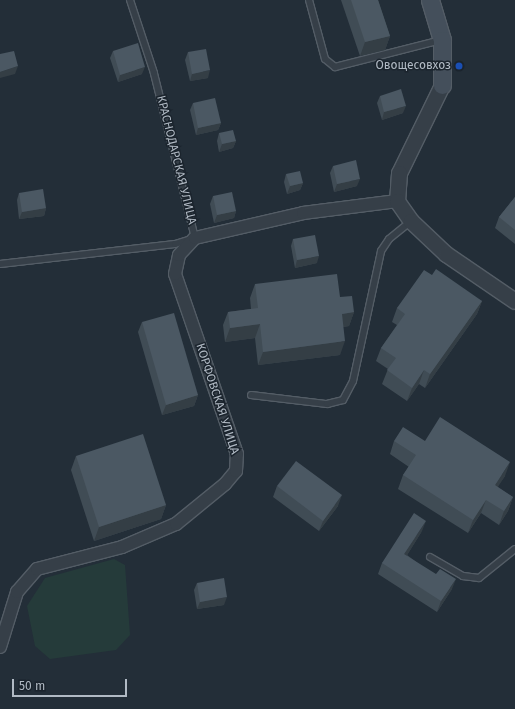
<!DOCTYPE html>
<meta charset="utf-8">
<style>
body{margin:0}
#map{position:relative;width:515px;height:709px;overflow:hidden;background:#232e38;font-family:"Fira Sans",sans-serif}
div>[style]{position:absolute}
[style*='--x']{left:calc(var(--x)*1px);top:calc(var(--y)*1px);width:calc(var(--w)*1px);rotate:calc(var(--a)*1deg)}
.green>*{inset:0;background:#253b3a}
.roads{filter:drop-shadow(1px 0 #545d66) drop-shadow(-1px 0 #545d66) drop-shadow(0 1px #545d66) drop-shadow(0 -1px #545d66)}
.service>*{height:6px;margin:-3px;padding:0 3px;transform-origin:3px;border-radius:3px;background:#363f48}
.minor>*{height:12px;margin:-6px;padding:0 6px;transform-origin:6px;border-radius:6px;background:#363f48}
.tertiary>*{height:15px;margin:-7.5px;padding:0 7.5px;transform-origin:7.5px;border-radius:7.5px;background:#363f48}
.secondary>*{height:17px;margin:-8.5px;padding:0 8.5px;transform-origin:8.5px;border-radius:8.5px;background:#444f5b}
.wall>*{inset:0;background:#404c55}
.shaded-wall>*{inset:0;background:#343e45}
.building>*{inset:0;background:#4b5863}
.dots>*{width:11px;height:11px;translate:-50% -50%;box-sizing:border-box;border:2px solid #1b242d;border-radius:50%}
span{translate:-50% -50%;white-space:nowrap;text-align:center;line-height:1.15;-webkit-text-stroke:3px #1b242d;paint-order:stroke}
.poi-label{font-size:12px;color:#b1bac4}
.right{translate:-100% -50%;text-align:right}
.street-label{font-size:12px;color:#b1bac4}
.scale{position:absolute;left:12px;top:679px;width:115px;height:18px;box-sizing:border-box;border:2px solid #b1bac4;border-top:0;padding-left:5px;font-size:12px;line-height:14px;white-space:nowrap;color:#b1bac4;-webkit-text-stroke:3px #1b242d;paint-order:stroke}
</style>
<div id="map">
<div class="green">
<div style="clip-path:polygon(114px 559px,125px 565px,130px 635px,116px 650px,50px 659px,35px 646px,27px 606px,45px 578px)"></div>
</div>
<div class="roads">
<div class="service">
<div style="--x:309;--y:0;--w:61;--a:74.8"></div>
<div style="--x:325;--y:59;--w:13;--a:39"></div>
<div style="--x:335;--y:67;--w:109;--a:-14.3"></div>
<div style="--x:0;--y:264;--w:176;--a:-6.5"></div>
<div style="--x:175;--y:244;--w:21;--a:-17"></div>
<div style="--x:195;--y:238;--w:170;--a:-104"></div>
<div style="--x:154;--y:73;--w:77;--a:-108.2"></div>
<div style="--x:251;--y:395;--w:77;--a:6.8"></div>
<div style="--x:327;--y:404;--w:16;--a:-14"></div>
<div style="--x:343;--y:400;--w:21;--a:-62"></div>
<div style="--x:353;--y:381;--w:133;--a:-77.8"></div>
<div style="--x:381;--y:251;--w:14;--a:-56"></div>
<div style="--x:389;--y:239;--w:28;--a:-39"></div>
<div style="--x:430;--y:557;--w:38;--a:30"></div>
<div style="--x:463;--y:576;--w:16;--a:7"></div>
<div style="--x:479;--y:578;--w:46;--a:-38.9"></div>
</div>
<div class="minor">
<div style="--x:0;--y:647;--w:58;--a:-72.8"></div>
<div style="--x:17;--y:592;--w:30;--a:-49"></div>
<div style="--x:37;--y:569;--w:88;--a:-14.5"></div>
<div style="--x:122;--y:547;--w:59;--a:-23.1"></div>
<div style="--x:176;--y:524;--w:63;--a:-39.2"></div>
<div style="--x:225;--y:484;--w:17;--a:-50"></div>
<div style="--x:236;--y:471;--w:17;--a:-87"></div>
<div style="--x:237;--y:454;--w:190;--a:-109"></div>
<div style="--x:175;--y:274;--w:19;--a:-78"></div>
<div style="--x:179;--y:255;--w:23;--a:-47"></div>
<div style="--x:195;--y:238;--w:111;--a:-13"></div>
<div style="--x:303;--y:213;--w:95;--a:-7.3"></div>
</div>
<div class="tertiary">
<div style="--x:442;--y:85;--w:98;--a:116"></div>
<div style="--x:399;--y:173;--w:28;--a:94"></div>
<div style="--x:397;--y:201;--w:24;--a:55"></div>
<div style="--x:411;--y:221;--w:48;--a:43.3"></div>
<div style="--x:446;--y:254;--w:83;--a:34.3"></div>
</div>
<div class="secondary">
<div style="--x:430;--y:0;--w:42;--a:73.3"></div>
<div style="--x:442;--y:40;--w:45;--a:90"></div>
</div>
</div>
<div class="wall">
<div style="clip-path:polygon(341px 0,378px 0,390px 36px,385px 50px,360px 56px)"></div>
<div style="clip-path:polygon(113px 51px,142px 74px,118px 82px,110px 58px)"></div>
<div style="clip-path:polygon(188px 52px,208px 78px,190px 81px,185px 60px)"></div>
<div style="clip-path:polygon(380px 96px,403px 113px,382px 120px,377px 103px)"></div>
<div style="clip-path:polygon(193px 103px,221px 123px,218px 130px,196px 135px,190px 110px)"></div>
<div style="clip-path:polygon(219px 133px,236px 141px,233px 148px,219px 152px,217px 141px)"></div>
<div style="clip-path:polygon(333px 166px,357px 186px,334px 192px,330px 173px)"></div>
<div style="clip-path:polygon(286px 174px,303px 183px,300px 190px,287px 194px,284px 182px)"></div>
<div style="clip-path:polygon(19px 193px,46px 208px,44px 216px,19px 219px,17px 200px)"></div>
<div style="clip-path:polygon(213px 196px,236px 211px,234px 218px,214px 223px,210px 204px)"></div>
<div style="clip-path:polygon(515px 197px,515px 244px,495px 228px,499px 217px)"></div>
<div style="clip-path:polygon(293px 239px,317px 263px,295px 268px,291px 246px)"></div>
<div style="clip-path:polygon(432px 275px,482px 301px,477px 314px,425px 388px,419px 384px,407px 401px,382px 384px,388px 369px,376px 361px,381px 348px,397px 325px,392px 322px,397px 308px)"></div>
<div style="clip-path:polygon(255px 284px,340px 297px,354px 312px,349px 326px,343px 327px,340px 355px,258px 365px,255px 338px,225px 342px,223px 325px,228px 312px,251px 309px,250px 298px)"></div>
<div style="clip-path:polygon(142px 322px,198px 395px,194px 406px,162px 415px,138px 332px)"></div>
<div style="clip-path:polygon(394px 441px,425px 441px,505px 476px,497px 487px,513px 497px,508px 511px,499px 525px,481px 513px,468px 533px,398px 489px,403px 475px,409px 467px,390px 454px)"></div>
<div style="clip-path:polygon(76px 456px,166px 505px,161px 519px,94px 541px,71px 470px)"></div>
<div style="clip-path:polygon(277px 486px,338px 506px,319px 531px,273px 497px)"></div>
<div style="clip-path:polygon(422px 531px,407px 555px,452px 589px,437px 612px,378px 574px,382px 563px)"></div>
<div style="clip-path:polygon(197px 583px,224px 605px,197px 609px,194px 590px)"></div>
</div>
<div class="shaded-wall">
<div style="clip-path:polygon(390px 36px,385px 50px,360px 56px,365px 42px)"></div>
<div style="clip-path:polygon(18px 66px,15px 74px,0 78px,0 72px)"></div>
<div style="clip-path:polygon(145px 67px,142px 74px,118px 82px,120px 75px)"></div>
<div style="clip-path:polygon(210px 70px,208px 78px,190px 81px,192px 74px)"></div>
<div style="clip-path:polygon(406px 106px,403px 113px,382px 120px,384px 112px)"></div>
<div style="clip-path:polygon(221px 123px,218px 130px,196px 135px,198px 128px)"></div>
<div style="clip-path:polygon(236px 141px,233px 148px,219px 152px,222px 144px)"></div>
<div style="clip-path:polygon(360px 179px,357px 186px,334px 192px,337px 184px)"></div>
<div style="clip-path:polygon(303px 183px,300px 190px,287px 194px,290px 186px)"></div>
<div style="clip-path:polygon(46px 208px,44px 216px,19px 219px,22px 212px)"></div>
<div style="clip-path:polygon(236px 211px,234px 218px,214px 223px,217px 215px)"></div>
<div style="clip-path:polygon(319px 256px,317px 263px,295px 268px,297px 260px)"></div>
<div style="clip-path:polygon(482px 301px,477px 314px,425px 388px,430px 374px)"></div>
<div style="clip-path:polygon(354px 312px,349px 326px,337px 328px,342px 314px)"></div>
<div style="clip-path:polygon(260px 324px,255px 338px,225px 342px,230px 328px)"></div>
<div style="clip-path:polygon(345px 341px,340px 355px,258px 365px,263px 352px)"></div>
<div style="clip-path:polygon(424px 370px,419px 384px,407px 401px,412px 388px)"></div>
<div style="clip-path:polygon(198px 395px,194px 406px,162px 415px,166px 405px)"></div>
<div style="clip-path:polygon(510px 462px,505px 476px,490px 499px,495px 485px)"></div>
<div style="clip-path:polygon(342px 495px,338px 506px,319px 531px,323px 521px)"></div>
<div style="clip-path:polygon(513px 497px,508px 511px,499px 525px,504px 511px)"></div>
<div style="clip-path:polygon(486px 500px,481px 513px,468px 533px,473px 520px)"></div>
<div style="clip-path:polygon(166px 505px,161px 519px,94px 541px,99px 527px)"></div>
<div style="clip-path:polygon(426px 521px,422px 531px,401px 565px,404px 554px)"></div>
<div style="clip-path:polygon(456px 579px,452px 589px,437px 612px,441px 601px)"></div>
<div style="clip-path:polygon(227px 597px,224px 605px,197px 609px,200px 602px)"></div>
</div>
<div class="building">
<div style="clip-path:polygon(351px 0,378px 0,390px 36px,365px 42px)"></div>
<div style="clip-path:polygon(138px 43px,145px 67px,120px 75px,113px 51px)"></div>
<div style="clip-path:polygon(206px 49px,210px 70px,192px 74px,188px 52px)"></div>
<div style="clip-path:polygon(14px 51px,18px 66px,0 72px,0 54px)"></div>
<div style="clip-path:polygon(401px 89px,406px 106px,384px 112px,380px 96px)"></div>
<div style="clip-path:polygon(215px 98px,221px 123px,198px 128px,193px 103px)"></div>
<div style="clip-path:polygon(233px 130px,236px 141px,222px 144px,219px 133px)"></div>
<div style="clip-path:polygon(356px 160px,360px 179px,337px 184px,333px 166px)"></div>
<div style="clip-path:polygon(300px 171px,303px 183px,290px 186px,286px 174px)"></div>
<div style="clip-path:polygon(43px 189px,46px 208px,22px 212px,19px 193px)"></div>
<div style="clip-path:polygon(232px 192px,236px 211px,217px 215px,213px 196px)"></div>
<div style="clip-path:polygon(515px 197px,515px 230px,499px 217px)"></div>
<div style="clip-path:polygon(315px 235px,319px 256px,297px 260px,293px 239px)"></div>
<div style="clip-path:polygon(436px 269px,482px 301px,430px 374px,424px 370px,412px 388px,387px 370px,396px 358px,381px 348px,405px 314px,397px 308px,424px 270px,432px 275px)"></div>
<div style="clip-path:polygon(337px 274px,340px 297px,352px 296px,354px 312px,342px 314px,345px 341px,263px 352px,260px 324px,230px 328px,228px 312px,258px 308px,255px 284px)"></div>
<div style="clip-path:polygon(174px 313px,198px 395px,166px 405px,142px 322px)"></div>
<div style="clip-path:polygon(440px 417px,510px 462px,495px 485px,513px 497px,504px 511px,486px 500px,473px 520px,403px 475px,416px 455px,394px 441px,403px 427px,425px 441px)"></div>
<div style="clip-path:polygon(143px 434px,166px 505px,99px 527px,76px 456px)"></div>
<div style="clip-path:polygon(296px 461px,342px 495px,323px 521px,277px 486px)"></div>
<div style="clip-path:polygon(414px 513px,426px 521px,404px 554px,436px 574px,440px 569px,456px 579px,441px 601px,382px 563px)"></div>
<div style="clip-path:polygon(224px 578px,227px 597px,200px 602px,197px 583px)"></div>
</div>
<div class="dots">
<div style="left:459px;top:66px;background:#1a4fb4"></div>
</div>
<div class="poi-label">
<span class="right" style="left:451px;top:66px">Овощесовхоз</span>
</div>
<div class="street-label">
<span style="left:176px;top:160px;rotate:76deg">КРАСНОДАРСКАЯ УЛИЦА</span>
<span style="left:217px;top:399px;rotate:72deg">КОРФОВСКАЯ УЛИЦА</span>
</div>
<div class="scale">50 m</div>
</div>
